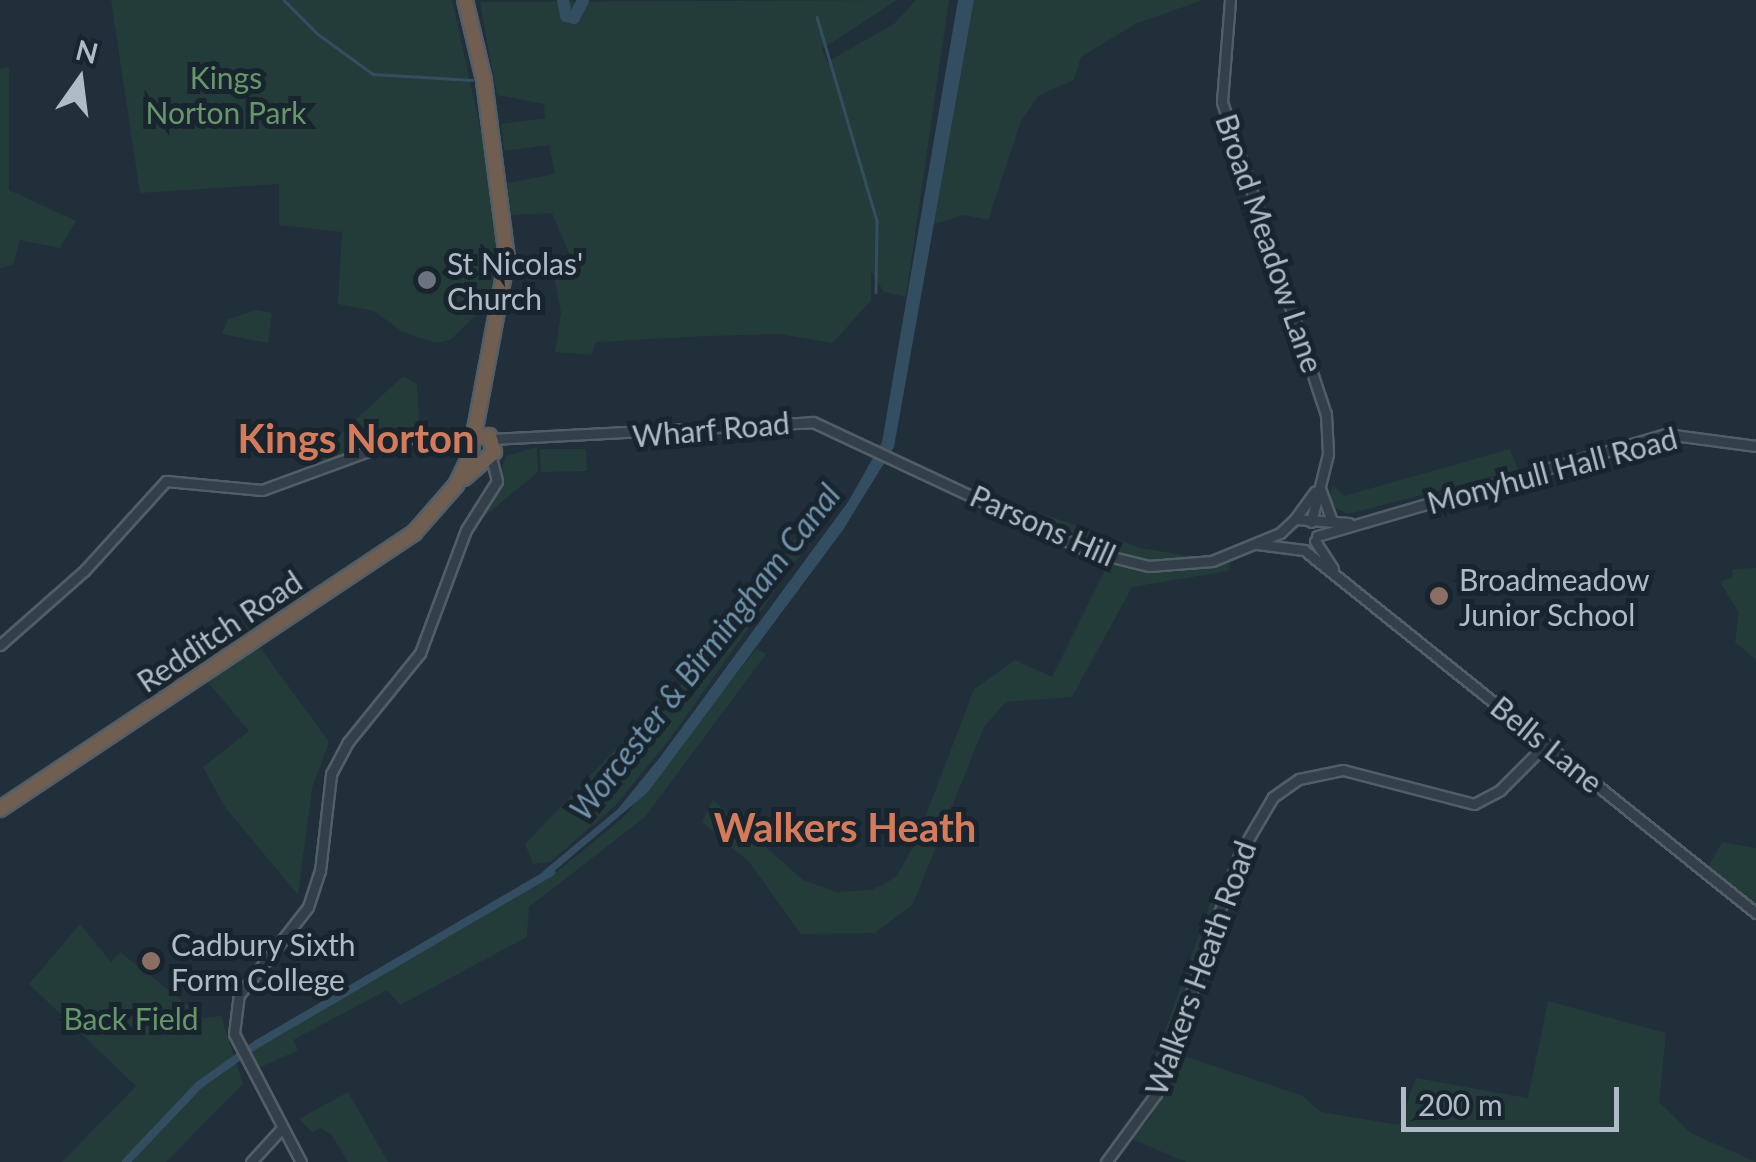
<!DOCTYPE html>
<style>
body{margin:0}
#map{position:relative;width:1756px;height:1162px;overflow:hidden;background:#202f39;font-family:Lato,sans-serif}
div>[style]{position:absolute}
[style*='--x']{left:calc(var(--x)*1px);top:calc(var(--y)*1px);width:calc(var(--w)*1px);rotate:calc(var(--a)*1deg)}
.green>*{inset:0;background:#233c3a}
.water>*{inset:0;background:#334e61}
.stream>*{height:2.5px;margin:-1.25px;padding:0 1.25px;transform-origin:1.25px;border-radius:1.25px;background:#334e61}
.canal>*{height:8px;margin:-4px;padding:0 4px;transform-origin:4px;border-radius:4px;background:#334e61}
.river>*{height:12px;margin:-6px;padding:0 6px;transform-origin:6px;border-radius:6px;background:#334e61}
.roads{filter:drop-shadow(2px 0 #525e67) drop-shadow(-2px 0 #525e67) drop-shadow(0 2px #525e67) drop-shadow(0 -2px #525e67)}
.minor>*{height:9px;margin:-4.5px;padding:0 4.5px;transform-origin:4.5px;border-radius:4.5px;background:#344049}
.highway>*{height:14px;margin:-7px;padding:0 7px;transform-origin:7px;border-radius:7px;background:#705e51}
.dots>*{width:28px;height:28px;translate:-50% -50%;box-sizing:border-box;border:5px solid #19252e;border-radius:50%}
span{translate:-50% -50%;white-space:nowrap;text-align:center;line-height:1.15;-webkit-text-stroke:10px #19252e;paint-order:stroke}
.park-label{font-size:30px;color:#659769}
.street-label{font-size:30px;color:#afbbc6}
.poi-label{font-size:30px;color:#afbbc6}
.left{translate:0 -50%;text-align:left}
.water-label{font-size:32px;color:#6e92aa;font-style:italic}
.district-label{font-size:40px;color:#d67b5a;font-weight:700}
.north{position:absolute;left:30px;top:30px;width:100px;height:100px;-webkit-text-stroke:8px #19252e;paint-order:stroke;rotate:14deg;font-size:28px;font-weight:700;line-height:40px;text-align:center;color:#afbbc6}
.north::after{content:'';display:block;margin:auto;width:35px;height:45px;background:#afbbc6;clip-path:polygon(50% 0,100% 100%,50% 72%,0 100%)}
.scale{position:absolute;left:1401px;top:1087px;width:218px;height:45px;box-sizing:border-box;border:5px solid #afbbc6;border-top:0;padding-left:12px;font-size:30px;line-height:35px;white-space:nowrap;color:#afbbc6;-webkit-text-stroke:8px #19252e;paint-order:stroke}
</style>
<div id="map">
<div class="green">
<div style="clip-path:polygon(111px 0,452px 0,501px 223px,500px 292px,450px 340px,435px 343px,401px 331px,374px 311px,338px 304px,342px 232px,279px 225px,279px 184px,140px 193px)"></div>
<div style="clip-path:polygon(897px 0,822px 49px,827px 62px,894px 24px,916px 0,949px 0,906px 297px,884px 292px,871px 271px,871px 300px,833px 343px,779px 334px,708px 336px,596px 342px,591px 355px,555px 352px,561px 313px,554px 277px,571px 258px,552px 213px,511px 215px,507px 183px,555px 174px,549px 145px,504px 151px,501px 124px,545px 118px,544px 104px,497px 95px,480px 2px)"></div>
<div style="clip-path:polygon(974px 0,1203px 0,1135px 24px,1081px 57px,1074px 80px,1039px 95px,1021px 121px,988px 220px,964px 215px,934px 224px)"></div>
<div style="clip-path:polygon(9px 67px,9px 190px,76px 221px,60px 248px,20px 240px,13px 264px,0 269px,0 69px)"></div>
<div style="clip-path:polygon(257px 310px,272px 313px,268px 343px,222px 334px,228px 319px)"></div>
<div style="clip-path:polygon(403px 376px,417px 384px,420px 432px,323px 461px,320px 453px)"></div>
<div style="clip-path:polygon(537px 447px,538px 472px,484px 517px,506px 456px)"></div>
<div style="clip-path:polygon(540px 449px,586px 449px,587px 471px,541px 472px)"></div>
<div style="clip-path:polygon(1510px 449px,1518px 470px,1348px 514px,1330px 505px,1332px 484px,1344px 496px)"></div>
<div style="clip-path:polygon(834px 490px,841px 498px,671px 737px,615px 806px,550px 862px,533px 864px,525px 844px,634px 730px,649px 725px)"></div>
<div style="clip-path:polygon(1040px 513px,1141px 548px,1201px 558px,1173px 564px,1113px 556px,1034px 521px)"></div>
<div style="clip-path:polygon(1231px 563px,1228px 571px,1132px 587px,1072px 697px,1006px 702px,984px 727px,913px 904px,875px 933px,801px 934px,749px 862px,702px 822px,713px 800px,803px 880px,836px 892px,872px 890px,896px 877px,915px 844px,974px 689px,1015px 660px,1052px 677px,1108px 564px,1173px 572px)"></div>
<div style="clip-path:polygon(1756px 568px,1756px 660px,1735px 642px,1739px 613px,1720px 582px,1732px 577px,1733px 569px)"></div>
<div style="clip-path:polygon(257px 643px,329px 742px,312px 788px,298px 895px,225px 807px,203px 767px,249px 731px,206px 680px)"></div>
<div style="clip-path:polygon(756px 649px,766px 654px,645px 817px,529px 907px,527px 937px,400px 1005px,387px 990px,293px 1040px,298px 1050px,259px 1068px,251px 1051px,558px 871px,624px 817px)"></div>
<div style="clip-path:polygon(1722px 842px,1756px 848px,1756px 904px,1708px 867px)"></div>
<div style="clip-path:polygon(1212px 898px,1219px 907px,1165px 1061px,1155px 1058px)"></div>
<div style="clip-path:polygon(80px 924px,111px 962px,120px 952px,204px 1018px,221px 1016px,243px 1084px,166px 1162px,62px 1162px,136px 1086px,29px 984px)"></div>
<div style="clip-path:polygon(1548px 1001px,1666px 1033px,1659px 1102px,1691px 1133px,1756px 1162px,1186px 1162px,1132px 1139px,1150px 1118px,1178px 1054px,1303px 1096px,1321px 1112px,1399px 1125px,1416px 1078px,1528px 1098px)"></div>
<div style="clip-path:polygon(348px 1092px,388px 1162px,348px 1162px,331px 1134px,320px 1128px,312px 1132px,299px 1119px)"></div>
</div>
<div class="water">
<div style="clip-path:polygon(958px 0,974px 0,894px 447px,843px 530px,648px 792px,546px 878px,541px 873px,618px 809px,661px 756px,848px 502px,882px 442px)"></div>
</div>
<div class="stream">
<div style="--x:284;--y:0;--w:48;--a:45"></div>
<div style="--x:318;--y:34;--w:68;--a:36"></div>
<div style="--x:373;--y:74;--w:99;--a:3.5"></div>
<div style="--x:817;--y:17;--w:213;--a:73.6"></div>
<div style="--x:877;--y:221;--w:71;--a:90.8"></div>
</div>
<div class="canal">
<div style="--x:126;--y:1162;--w:106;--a:-46.5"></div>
<div style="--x:199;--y:1085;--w:71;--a:-35.3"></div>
<div style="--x:257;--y:1044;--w:341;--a:-30.3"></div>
</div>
<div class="river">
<div style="--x:563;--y:0;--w:16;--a:79"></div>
<div style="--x:566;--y:16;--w:8;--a:14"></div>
<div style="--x:574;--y:18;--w:20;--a:-63"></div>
</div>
<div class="roads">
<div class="minor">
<div style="--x:1230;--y:0;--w:102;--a:94.5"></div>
<div style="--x:1222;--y:102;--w:329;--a:71.6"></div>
<div style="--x:1326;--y:414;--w:40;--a:87.1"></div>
<div style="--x:1328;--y:454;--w:70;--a:104"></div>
<div style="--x:491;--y:439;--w:322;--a:-3"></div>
<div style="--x:813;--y:422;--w:304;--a:25.1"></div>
<div style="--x:1088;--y:551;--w:63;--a:13.8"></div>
<div style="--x:1149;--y:566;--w:63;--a:-4.5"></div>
<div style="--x:1212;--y:561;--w:74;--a:-22.4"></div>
<div style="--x:1280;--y:533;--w:21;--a:-43"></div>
<div style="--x:1295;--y:519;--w:54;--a:4.2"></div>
<div style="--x:1321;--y:491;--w:32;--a:70"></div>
<div style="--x:1295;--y:519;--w:34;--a:-54"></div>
<div style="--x:1317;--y:536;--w:364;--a:-16.3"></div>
<div style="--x:1666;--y:434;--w:91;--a:7.6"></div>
<div style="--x:1315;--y:541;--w:33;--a:57"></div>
<div style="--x:1257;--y:544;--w:47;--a:7.3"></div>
<div style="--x:1304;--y:550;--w:580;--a:38.77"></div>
<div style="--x:0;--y:645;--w:112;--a:-41.4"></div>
<div style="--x:84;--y:571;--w:122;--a:-47.7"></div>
<div style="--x:166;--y:481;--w:96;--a:5.4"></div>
<div style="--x:262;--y:490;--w:146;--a:-20.1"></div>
<div style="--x:399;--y:440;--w:25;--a:-9"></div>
<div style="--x:424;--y:436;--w:46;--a:8.8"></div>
<div style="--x:251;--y:1162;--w:46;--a:-47.6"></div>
<div style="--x:301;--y:1162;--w:144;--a:-117.6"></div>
<div style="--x:234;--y:1034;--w:39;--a:-83"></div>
<div style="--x:239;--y:995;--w:112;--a:-51.9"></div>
<div style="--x:308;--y:907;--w:38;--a:-72"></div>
<div style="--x:320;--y:871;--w:98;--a:-83.5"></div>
<div style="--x:331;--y:774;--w:36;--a:-62"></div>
<div style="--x:348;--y:742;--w:114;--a:-51"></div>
<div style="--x:420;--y:653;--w:131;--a:-69.5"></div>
<div style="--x:466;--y:530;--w:58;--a:-57.7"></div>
<div style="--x:497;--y:481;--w:25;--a:-104"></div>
<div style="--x:1106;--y:1162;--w:84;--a:-53.7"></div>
<div style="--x:1156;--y:1094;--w:255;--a:-70.8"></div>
<div style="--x:1240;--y:853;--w:65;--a:-59.5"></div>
<div style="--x:1273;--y:797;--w:32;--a:-35"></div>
<div style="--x:1299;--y:779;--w:45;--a:-11.6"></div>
<div style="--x:1343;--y:770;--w:135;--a:14.5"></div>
<div style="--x:1474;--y:804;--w:30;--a:-28"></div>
<div style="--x:1500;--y:790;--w:64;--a:-45"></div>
</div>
<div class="highway">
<div style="--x:464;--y:478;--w:40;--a:-41"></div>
<div style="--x:494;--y:452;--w:17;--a:-107"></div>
<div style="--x:489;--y:436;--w:15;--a:180"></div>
<div style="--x:0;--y:809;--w:498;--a:-33.7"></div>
<div style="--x:414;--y:533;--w:64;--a:-48.8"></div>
<div style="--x:456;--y:485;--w:32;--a:-64"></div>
<div style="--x:470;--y:456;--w:201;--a:-79.4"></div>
<div style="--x:507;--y:258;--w:179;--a:-97.4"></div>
<div style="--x:484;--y:80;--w:82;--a:-103.4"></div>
</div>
</div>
<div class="dots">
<div style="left:427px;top:280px;background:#6b7280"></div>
<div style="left:1439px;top:596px;background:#8d6e63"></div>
<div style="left:151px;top:961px;background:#8d6e63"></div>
</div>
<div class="park-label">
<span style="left:226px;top:94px">Kings<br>Norton Park</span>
<span style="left:131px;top:1018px">Back Field</span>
</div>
<div class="street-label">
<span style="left:1270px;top:243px;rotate:71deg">Broad Meadow Lane</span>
<span style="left:711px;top:429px;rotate:-5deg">Wharf Road</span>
<span style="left:1552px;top:470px;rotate:-15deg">Monyhull Hall Road</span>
<span style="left:1043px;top:525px;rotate:24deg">Parsons Hill</span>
<span style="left:219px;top:631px;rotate:-34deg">Redditch Road</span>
<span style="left:1547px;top:744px;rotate:39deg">Bells Lane</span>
<span style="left:1200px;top:968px;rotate:-70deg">Walkers Heath Road</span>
</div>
<div class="poi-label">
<span class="left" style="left:447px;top:280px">St Nicolas'<br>Church</span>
<span class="left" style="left:1459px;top:596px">Broadmeadow<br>Junior School</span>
<span class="left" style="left:171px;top:961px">Cadbury Sixth<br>Form College</span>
</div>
<div class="water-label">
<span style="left:705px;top:652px;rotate:-52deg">Worcester &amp; Birmingham Canal</span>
</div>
<div class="district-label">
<span style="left:356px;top:438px">Kings Norton</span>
<span style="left:845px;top:827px">Walkers Heath</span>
</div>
<div class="north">N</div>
<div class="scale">200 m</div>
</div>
